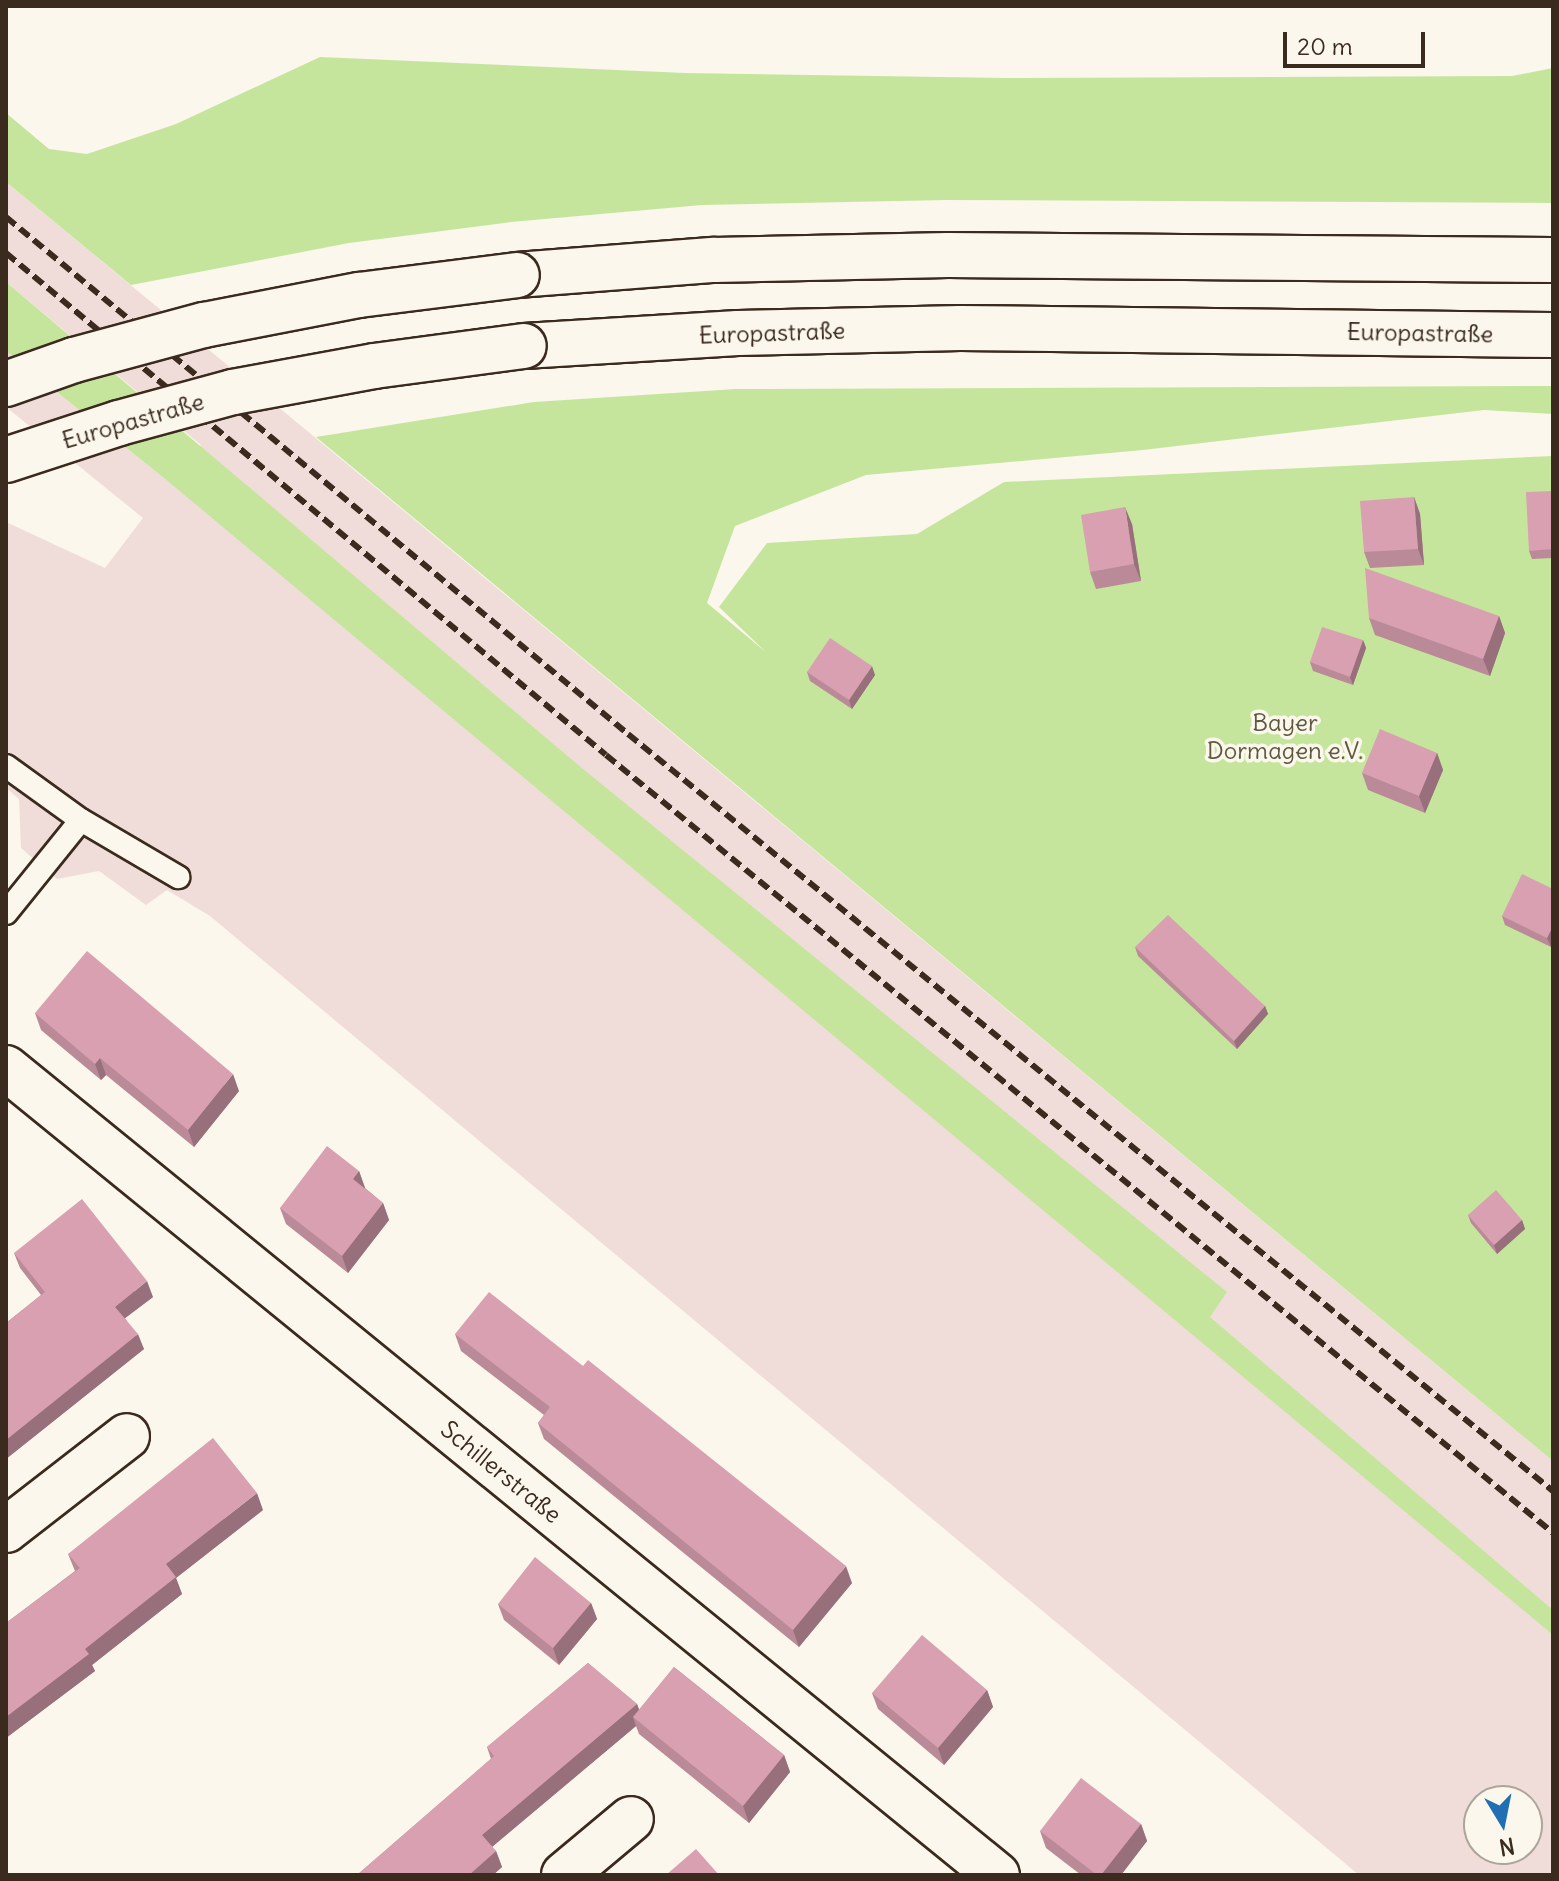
<!DOCTYPE html>
<meta charset="utf-8">
<style>
body{margin:0}
#map{position:relative;width:1559px;height:1881px;overflow:hidden;background:#fbf7ec;font-family:Delius,sans-serif}
div>[style]{position:absolute}
[style*='--x']{left:calc(var(--x)*1px);top:calc(var(--y)*1px);width:calc(var(--w)*1px);rotate:calc(var(--a)*1deg)}
.built>*{inset:0;background:#f0ddda}
.green>*{inset:0;background:#c5e59d}
.roads{filter:drop-shadow(2px 0 #3b2a1e) drop-shadow(-2px 0 #3b2a1e) drop-shadow(0 2px #3b2a1e) drop-shadow(0 -2px #3b2a1e)}
.service>*{height:22px;margin:-11px;padding:0 11px;transform-origin:11px;border-radius:11px;background:#fbf7ec}
.minor>*{height:44px;margin:-22px;padding:0 22px;transform-origin:22px;border-radius:22px;background:#fbf7ec}
.secondary>*{height:44px;margin:-22px;padding:0 22px;transform-origin:22px;border-radius:22px;background:#fbf7ec}
.rail>*{height:6px;margin-top:-3px;transform-origin:0;background:repeating-linear-gradient(90deg,#3b2a1e 0 12px,transparent 0 18px)}
.bridges{filter:drop-shadow(2px 0 #3b2a1e) drop-shadow(-2px 0 #3b2a1e) drop-shadow(0 2px #3b2a1e) drop-shadow(0 -2px #3b2a1e)}
.secondary-bridge>*{height:44px;margin:-22px;padding:0 22px;transform-origin:22px;border-radius:22px;background:#fbf7ec}
.wall>*{inset:0;background:#ba8a98}
.shaded-wall>*{inset:0;background:#97707c}
.building>*{inset:0;background:#d8a0b1}
span{translate:-50% -50%;white-space:nowrap;text-align:center;line-height:1.15;-webkit-text-stroke:7px #fbf7ec;paint-order:stroke}
.street-label{font-size:24px;color:#3b2a1e}
.park-label{font-size:24px;color:#5e593e}
.frame{position:absolute;inset:0;border:8px solid #3b2a1e;pointer-events:none}
.north{position:absolute;left:1463px;top:1785px;width:80px;height:80px;box-sizing:border-box;background:#fbf7ec;border:2px solid #aea59a;border-radius:50%;rotate:170deg;font-size:22px;font-weight:700;line-height:32px;text-align:center;color:#3b2a1e}
.north::after{content:'';display:block;margin:auto;width:28px;height:36px;background:#1f6fb2;clip-path:polygon(50% 0,100% 100%,50% 72%,0 100%)}
.scale{position:absolute;left:1283px;top:32px;width:142px;height:36px;box-sizing:border-box;border:4px solid #3b2a1e;border-top:0;padding-left:10px;font-size:24px;line-height:28px;white-space:nowrap;color:#3b2a1e;-webkit-text-stroke:6px #fbf7ec;paint-order:stroke}
</style>
<div id="map">
<div class="built">
<div style="clip-path:polygon(evenodd,6px 182px,1553px 1461px,1553px 1875px,1359px 1875px,210px 916px,167px 890px,146px 905px,99px 871px,57px 879px,21px 848px,19px 799px,6px 788px,6px 522px,105px 568px,143px 518px,6px 407px,6px 351px,170px 483px,201px 445px,6px 282px,6px 182px,1479px 1801px,1527px 1801px,1527px 1849px,1479px 1849px,1479px 1801px)"></div>
</div>
<div class="green">
<div style="clip-path:polygon(320px 57px,685px 73px,1005px 78px,1512px 76px,1553px 68px,1553px 203px,947px 200px,702px 205px,511px 222px,349px 243px,131px 285px,6px 182px,6px 113px,49px 149px,87px 154px,176px 124px)"></div>
<div style="clip-path:polygon(6px 282px,583px 769px,1227px 1292px,1210px 1317px,1553px 1610px,1553px 1635px,170px 483px,6px 351px)"></div>
<div style="clip-path:polygon(1553px 386px,1553px 414px,1484px 410px,1143px 450px,866px 475px,735px 526px,707px 603px,767px 653px,719px 607px,767px 543px,917px 534px,1004px 482px,1553px 456px,1553px 1461px,316px 437px,534px 402px,736px 389px)"></div>
</div>
<div class="roads">
<div class="service">
<div style="--x:6;--y:766;--w:92;--a:35.8"></div>
<div style="--x:81;--y:820;--w:113;--a:30.4"></div>
<div style="--x:6;--y:913;--w:119;--a:-51.1"></div>
</div>
<div class="minor">
<div style="--x:6;--y:1068;--w:1278;--a:39.16"></div>
<div style="--x:6;--y:1530;--w:153;--a:-37.8"></div>
<div style="--x:564;--y:1875;--w:87;--a:-39.9"></div>
</div>
<div class="secondary">
<div style="--x:517;--y:275;--w:198;--a:-4.4"></div>
<div style="--x:714;--y:260;--w:234;--a:-1.2"></div>
<div style="--x:948;--y:255;--w:605;--a:0.47"></div>
<div style="--x:524;--y:346;--w:214;--a:-3.5"></div>
<div style="--x:738;--y:333;--w:222;--a:-1.3"></div>
<div style="--x:960;--y:328;--w:593;--a:0.68"></div>
</div>
</div>
<div class="rail">
<div style="--x:6;--y:217;--w:809;--a:39.73"></div>
<div style="--x:628;--y:734;--w:1195;--a:39.3"></div>
<div style="--x:6;--y:253;--w:782;--a:39.92"></div>
<div style="--x:606;--y:755;--w:1226;--a:39.4"></div>
</div>
<div class="bridges">
<div class="secondary-bridge">
<div style="--x:6;--y:384;--w:72;--a:-19.4"></div>
<div style="--x:74;--y:360;--w:135;--a:-15.1"></div>
<div style="--x:204;--y:325;--w:158;--a:-11"></div>
<div style="--x:359;--y:295;--w:159;--a:-7.2"></div>
<div style="--x:6;--y:460;--w:119;--a:-18.1"></div>
<div style="--x:119;--y:423;--w:118;--a:-15.2"></div>
<div style="--x:233;--y:392;--w:143;--a:-10.4"></div>
<div style="--x:374;--y:366;--w:151;--a:-7.6"></div>
</div>
</div>
<div class="wall">
<div style="clip-path:polygon(1553px 491px,1553px 558px,1532px 559px,1529px 551px)"></div>
<div style="clip-path:polygon(1414px 497px,1420px 514px,1424px 565px,1370px 568px,1364px 552px)"></div>
<div style="clip-path:polygon(1132px 524px,1141px 581px,1096px 589px,1090px 572px)"></div>
<div style="clip-path:polygon(1499px 616px,1505px 633px,1490px 676px,1375px 635px,1369px 618px)"></div>
<div style="clip-path:polygon(1363px 640px,1366px 648px,1353px 685px,1313px 671px,1310px 662px)"></div>
<div style="clip-path:polygon(807px 672px,875px 675px,852px 709px,810px 681px)"></div>
<div style="clip-path:polygon(1437px 753px,1443px 770px,1425px 813px,1368px 790px,1362px 773px)"></div>
<div style="clip-path:polygon(1553px 889px,1551px 947px,1505px 925px,1502px 916px)"></div>
<div style="clip-path:polygon(1135px 947px,1265px 1006px,1268px 1014px,1237px 1049px,1138px 956px)"></div>
<div style="clip-path:polygon(35px 1013px,239px 1091px,194px 1147px,106px 1075px,101px 1080px,41px 1030px)"></div>
<div style="clip-path:polygon(359px 1171px,365px 1188px,383px 1203px,389px 1220px,348px 1273px,286px 1224px,280px 1208px)"></div>
<div style="clip-path:polygon(1468px 1215px,1522px 1220px,1525px 1229px,1497px 1254px,1471px 1223px)"></div>
<div style="clip-path:polygon(14px 1253px,153px 1297px,125px 1318px,144px 1349px,6px 1459px,6px 1323px,41px 1295px,20px 1268px)"></div>
<div style="clip-path:polygon(455px 1334px,583px 1366px,852px 1583px,799px 1647px,544px 1439px,538px 1423px,544px 1415px,461px 1351px)"></div>
<div style="clip-path:polygon(263px 1510px,176px 1578px,182px 1594px,92px 1665px,95px 1671px,6px 1738px,6px 1623px,75px 1571px,68px 1554px)"></div>
<div style="clip-path:polygon(591px 1603px,597px 1619px,559px 1665px,504px 1620px,498px 1604px)"></div>
<div style="clip-path:polygon(588px 1663px,637px 1704px,639px 1710px,674px 1667px,784px 1755px,790px 1772px,749px 1823px,639px 1734px,636px 1726px,492px 1847px,496px 1851px,502px 1867px,493px 1875px,357px 1875px,491px 1759px,487px 1747px)"></div>
<div style="clip-path:polygon(987px 1690px,993px 1707px,944px 1765px,878px 1709px,872px 1693px)"></div>
<div style="clip-path:polygon(1141px 1824px,1147px 1841px,1121px 1875px,1081px 1875px,1046px 1848px,1040px 1831px)"></div>
</div>
<div class="shaded-wall">
<div style="clip-path:polygon(1414px 497px,1420px 514px,1424px 565px,1418px 549px)"></div>
<div style="clip-path:polygon(1125px 507px,1132px 524px,1141px 581px,1134px 564px)"></div>
<div style="clip-path:polygon(1499px 616px,1505px 633px,1490px 676px,1483px 659px)"></div>
<div style="clip-path:polygon(1363px 640px,1366px 648px,1353px 685px,1350px 677px)"></div>
<div style="clip-path:polygon(872px 666px,875px 675px,852px 709px,849px 700px)"></div>
<div style="clip-path:polygon(1437px 753px,1443px 770px,1425px 813px,1419px 796px)"></div>
<div style="clip-path:polygon(1553px 926px,1553px 941px,1551px 947px,1547px 938px)"></div>
<div style="clip-path:polygon(1265px 1006px,1268px 1014px,1237px 1049px,1234px 1041px)"></div>
<div style="clip-path:polygon(100px 1058px,106px 1075px,101px 1080px,95px 1064px)"></div>
<div style="clip-path:polygon(233px 1074px,239px 1091px,194px 1147px,188px 1130px)"></div>
<div style="clip-path:polygon(359px 1171px,365px 1188px,359px 1196px,353px 1179px)"></div>
<div style="clip-path:polygon(383px 1203px,389px 1220px,348px 1273px,342px 1256px)"></div>
<div style="clip-path:polygon(1522px 1220px,1525px 1229px,1497px 1254px,1494px 1245px)"></div>
<div style="clip-path:polygon(147px 1281px,153px 1297px,120px 1322px,115px 1307px)"></div>
<div style="clip-path:polygon(138px 1334px,144px 1349px,6px 1459px,6px 1440px)"></div>
<div style="clip-path:polygon(257px 1493px,263px 1510px,176px 1578px,182px 1594px,92px 1665px,95px 1671px,6px 1738px,6px 1717px,85px 1649px,166px 1564px)"></div>
<div style="clip-path:polygon(846px 1566px,852px 1583px,799px 1647px,793px 1630px)"></div>
<div style="clip-path:polygon(591px 1603px,597px 1619px,559px 1665px,553px 1648px)"></div>
<div style="clip-path:polygon(987px 1690px,993px 1707px,944px 1765px,938px 1748px)"></div>
<div style="clip-path:polygon(637px 1704px,643px 1720px,633px 1717px,636px 1726px,487px 1851px,482px 1835px)"></div>
<div style="clip-path:polygon(784px 1755px,790px 1772px,749px 1823px,743px 1806px)"></div>
<div style="clip-path:polygon(1141px 1824px,1147px 1841px,1121px 1875px,1101px 1875px)"></div>
<div style="clip-path:polygon(496px 1851px,502px 1867px,493px 1875px,469px 1875px)"></div>
</div>
<div class="building">
<div style="clip-path:polygon(1553px 491px,1553px 549px,1529px 551px,1526px 492px)"></div>
<div style="clip-path:polygon(1414px 497px,1418px 549px,1364px 552px,1360px 501px)"></div>
<div style="clip-path:polygon(1125px 507px,1134px 564px,1090px 572px,1081px 515px)"></div>
<div style="clip-path:polygon(1365px 568px,1499px 616px,1483px 659px,1369px 618px)"></div>
<div style="clip-path:polygon(1322px 627px,1363px 640px,1350px 677px,1310px 662px)"></div>
<div style="clip-path:polygon(830px 638px,872px 666px,849px 700px,807px 672px)"></div>
<div style="clip-path:polygon(1380px 729px,1437px 753px,1419px 796px,1362px 773px)"></div>
<div style="clip-path:polygon(1522px 874px,1553px 889px,1553px 926px,1547px 938px,1502px 916px)"></div>
<div style="clip-path:polygon(1168px 915px,1265px 1006px,1234px 1041px,1135px 947px)"></div>
<div style="clip-path:polygon(87px 951px,233px 1074px,188px 1130px,100px 1058px,95px 1064px,35px 1013px)"></div>
<div style="clip-path:polygon(327px 1146px,359px 1171px,353px 1179px,383px 1203px,342px 1256px,280px 1208px)"></div>
<div style="clip-path:polygon(1496px 1190px,1522px 1220px,1494px 1245px,1468px 1215px)"></div>
<div style="clip-path:polygon(82px 1199px,147px 1281px,115px 1307px,138px 1334px,6px 1440px,6px 1323px,45px 1292px,14px 1253px)"></div>
<div style="clip-path:polygon(489px 1292px,583px 1366px,588px 1360px,846px 1566px,793px 1630px,538px 1423px,550px 1407px,455px 1334px)"></div>
<div style="clip-path:polygon(213px 1438px,257px 1493px,166px 1564px,176px 1577px,85px 1649px,89px 1654px,6px 1717px,6px 1623px,80px 1568px,68px 1554px)"></div>
<div style="clip-path:polygon(535px 1557px,591px 1603px,553px 1648px,498px 1604px)"></div>
<div style="clip-path:polygon(922px 1635px,987px 1690px,938px 1748px,872px 1693px)"></div>
<div style="clip-path:polygon(588px 1663px,637px 1704px,482px 1835px,496px 1851px,469px 1875px,357px 1875px,494px 1756px,487px 1747px)"></div>
<div style="clip-path:polygon(674px 1667px,784px 1755px,743px 1806px,633px 1717px)"></div>
<div style="clip-path:polygon(1081px 1778px,1141px 1824px,1101px 1875px,1097px 1875px,1040px 1831px)"></div>
<div style="clip-path:polygon(696px 1849px,719px 1875px,666px 1875px)"></div>
</div>
<div class="street-label">
<span style="left:772px;top:333px;rotate:-2deg">Europastraße</span>
<span style="left:1420px;top:333px;rotate:1deg">Europastraße</span>
<span style="left:133px;top:421px;rotate:-16deg">Europastraße</span>
<span style="left:501px;top:1472px;rotate:39deg">Schillerstraße</span>
</div>
<div class="park-label">
<span style="left:1285px;top:737px">Bayer<br>Dormagen e.V.</span>
</div>
<div class="frame"></div>
<div class="north">N</div>
<div class="scale">20 m</div>
</div>
